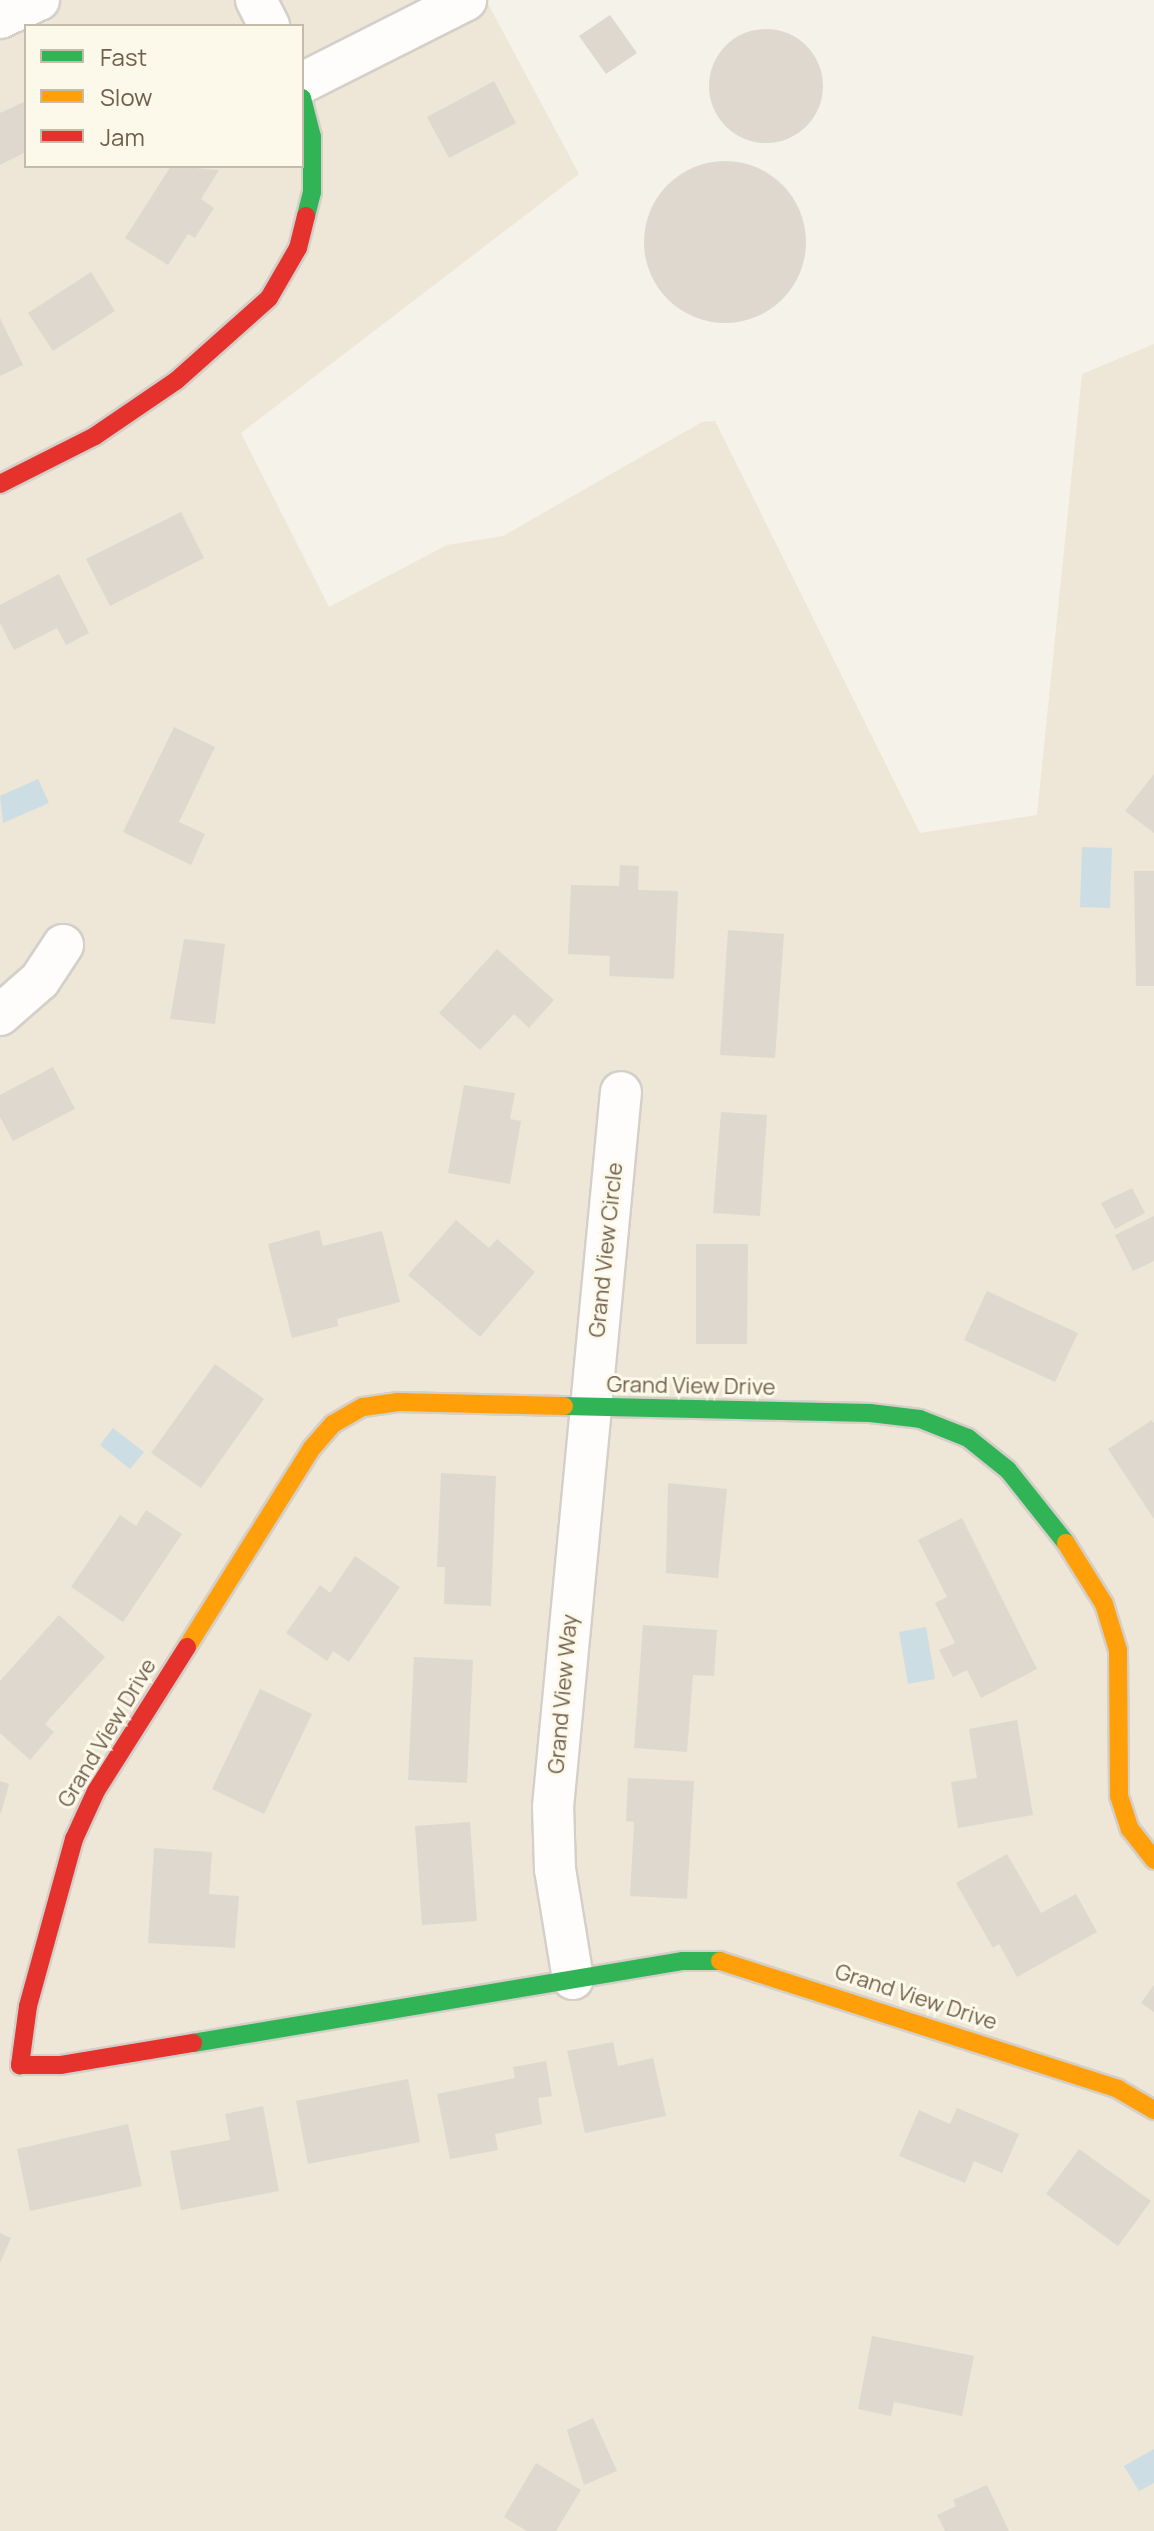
<!DOCTYPE html>
<style>
body{margin:0}
#map{position:relative;width:1154px;height:2531px;overflow:hidden;background:#f5f2e9;font-family:Manrope,sans-serif}
div>[style]{position:absolute}
[style*='--x']{left:calc(var(--x)*1px);top:calc(var(--y)*1px);width:calc(var(--w)*1px);rotate:calc(var(--a)*1deg)}
.residential>*{inset:0;background:#eee6d7}
.water>*{inset:0;background:#ccdee3}
.building>*{inset:0;background:#ded8cf}
.round{border-radius:50%}
.roads{filter:drop-shadow(2px 0 #d4cfc8) drop-shadow(-2px 0 #d4cfc8) drop-shadow(0 2px #d4cfc8) drop-shadow(0 -2px #d4cfc8)}
.street>*{height:40px;margin:-20px;padding:0 20px;transform-origin:20px;border-radius:20px;background:#fefdfc}
.fast>*{height:18px;margin:-9px;padding:0 9px;transform-origin:9px;border-radius:9px;background:#30b455}
.slow>*{height:18px;margin:-9px;padding:0 9px;transform-origin:9px;border-radius:9px;background:#ff9f0a}
.jam>*{height:18px;margin:-9px;padding:0 9px;transform-origin:9px;border-radius:9px;background:#e5322d}
span{translate:-50% -50%;white-space:nowrap;text-align:center;line-height:1.15;-webkit-text-stroke:6px #fdf9ea;paint-order:stroke}
.street-label{font-size:22px;color:#705f4c}
.legend{position:absolute;left:24px;top:24px;width:280px;height:144px;box-sizing:border-box;background:#fdf9ea;border:2px solid #c5bbab;margin:0;padding:10px 14px;list-style:none;font-size:24px;color:#705f4c}
.legend li{display:flex;align-items:center;gap:16px;height:40px}
.legend b{width:40px;border:2px solid #c5bbab}
</style>
<div id="map">
<div class="residential">
<div style="clip-path:polygon(evenodd,0 0,486px 0,579px 174px,241px 433px,329px 607px,447px 545px,503px 536px,702px 422px,715px 421px,920px 833px,1037px 815px,1082px 374px,1154px 344px,1154px 2531px,0 2531px,0 0,26px 26px,302px 26px,302px 166px,26px 166px,26px 26px)"></div>
</div>
<div class="water">
<div style="clip-path:polygon(38px 779px,49px 803px,3px 823px,0 796px)"></div>
<div style="clip-path:polygon(1082px 847px,1112px 848px,1110px 908px,1080px 907px)"></div>
<div style="clip-path:polygon(113px 1428px,144px 1452px,130px 1469px,100px 1445px)"></div>
<div style="clip-path:polygon(926px 1627px,935px 1679px,908px 1684px,899px 1632px)"></div>
<div style="clip-path:polygon(1154px 2449px,1154px 2483px,1139px 2491px,1124px 2466px)"></div>
</div>
<div class="building">
<div style="clip-path:polygon(610px 15px,637px 53px,606px 74px,579px 36px)"></div>
<div class="round" style="left:709px;top:29px;width:114px;height:114px"></div>
<div style="clip-path:polygon(494px 81px,516px 123px,449px 158px,427px 117px)"></div>
<div style="clip-path:polygon(26px 101px,26px 152px,0 165px,0 113px)"></div>
<div class="round" style="left:644px;top:161px;width:162px;height:162px"></div>
<div style="clip-path:polygon(171px 166px,219px 170px,201px 199px,214px 208px,195px 238px,188px 234px,168px 265px,125px 238px)"></div>
<div style="clip-path:polygon(91px 272px,115px 311px,53px 351px,28px 313px)"></div>
<div style="clip-path:polygon(0 318px,23px 365px,0 376px)"></div>
<div style="clip-path:polygon(181px 512px,204px 558px,110px 606px,86px 559px)"></div>
<div style="clip-path:polygon(59px 574px,89px 633px,66px 645px,57px 628px,14px 650px,0 623px,0 605px)"></div>
<div style="clip-path:polygon(174px 727px,215px 747px,179px 822px,205px 834px,191px 865px,123px 832px)"></div>
<div style="clip-path:polygon(1154px 774px,1154px 833px,1125px 811px)"></div>
<div style="clip-path:polygon(620px 865px,639px 866px,638px 890px,678px 891px,674px 979px,609px 976px,610px 956px,568px 954px,571px 885px,619px 886px)"></div>
<div style="clip-path:polygon(1134px 871px,1154px 871px,1154px 986px,1136px 986px)"></div>
<div style="clip-path:polygon(728px 930px,784px 934px,775px 1058px,720px 1055px)"></div>
<div style="clip-path:polygon(184px 939px,225px 944px,215px 1024px,170px 1019px)"></div>
<div style="clip-path:polygon(497px 949px,554px 1000px,529px 1028px,514px 1014px,480px 1050px,439px 1013px)"></div>
<div style="clip-path:polygon(53px 1067px,75px 1109px,13px 1141px,0 1117px,0 1095px)"></div>
<div style="clip-path:polygon(464px 1085px,515px 1093px,510px 1119px,521px 1121px,510px 1184px,448px 1173px)"></div>
<div style="clip-path:polygon(721px 1112px,767px 1115px,760px 1216px,713px 1213px)"></div>
<div style="clip-path:polygon(1132px 1188px,1145px 1213px,1115px 1229px,1101px 1203px)"></div>
<div style="clip-path:polygon(1154px 1216px,1154px 1261px,1133px 1271px,1115px 1235px)"></div>
<div style="clip-path:polygon(456px 1220px,489px 1248px,497px 1239px,535px 1272px,480px 1337px,408px 1275px)"></div>
<div style="clip-path:polygon(319px 1230px,323px 1246px,382px 1231px,400px 1302px,337px 1319px,338px 1326px,292px 1338px,268px 1244px)"></div>
<div style="clip-path:polygon(696px 1244px,748px 1244px,747px 1344px,696px 1344px)"></div>
<div style="clip-path:polygon(987px 1291px,1078px 1333px,1055px 1382px,964px 1340px)"></div>
<div style="clip-path:polygon(215px 1364px,264px 1399px,201px 1488px,151px 1453px)"></div>
<div style="clip-path:polygon(1152px 1420px,1154px 1424px,1154px 1519px,1108px 1449px)"></div>
<div style="clip-path:polygon(441px 1473px,496px 1476px,491px 1606px,444px 1604px,445px 1567px,437px 1567px)"></div>
<div style="clip-path:polygon(668px 1483px,727px 1489px,718px 1578px,666px 1573px)"></div>
<div style="clip-path:polygon(146px 1510px,182px 1534px,123px 1622px,71px 1587px,120px 1515px,136px 1526px)"></div>
<div style="clip-path:polygon(962px 1518px,1037px 1669px,981px 1698px,967px 1670px,953px 1677px,939px 1650px,955px 1643px,935px 1603px,947px 1597px,918px 1540px)"></div>
<div style="clip-path:polygon(355px 1556px,400px 1587px,349px 1662px,333px 1651px,327px 1661px,286px 1633px,320px 1585px,330px 1593px)"></div>
<div style="clip-path:polygon(59px 1615px,105px 1657px,45px 1724px,54px 1732px,30px 1760px,0 1733px,0 1681px)"></div>
<div style="clip-path:polygon(643px 1625px,717px 1630px,714px 1676px,693px 1675px,687px 1752px,634px 1748px)"></div>
<div style="clip-path:polygon(414px 1657px,473px 1660px,467px 1783px,408px 1780px)"></div>
<div style="clip-path:polygon(260px 1689px,312px 1714px,264px 1814px,212px 1789px)"></div>
<div style="clip-path:polygon(1017px 1720px,1033px 1815px,958px 1828px,951px 1782px,977px 1778px,969px 1729px)"></div>
<div style="clip-path:polygon(628px 1778px,694px 1781px,687px 1899px,630px 1896px,634px 1822px,626px 1821px)"></div>
<div style="clip-path:polygon(0 1781px,9px 1784px,1px 1813px,0 1813px)"></div>
<div style="clip-path:polygon(470px 1822px,477px 1921px,422px 1925px,415px 1826px)"></div>
<div style="clip-path:polygon(154px 1848px,212px 1852px,209px 1894px,239px 1896px,235px 1948px,148px 1943px)"></div>
<div style="clip-path:polygon(1007px 1854px,1041px 1913px,1076px 1894px,1097px 1932px,1017px 1977px,999px 1944px,993px 1948px,956px 1883px)"></div>
<div style="clip-path:polygon(1154px 1985px,1154px 2012px,1141px 2003px)"></div>
<div style="clip-path:polygon(613px 2042px,618px 2066px,653px 2058px,666px 2116px,585px 2133px,567px 2051px)"></div>
<div style="clip-path:polygon(546px 2061px,552px 2096px,538px 2098px,542px 2124px,495px 2134px,498px 2150px,450px 2159px,437px 2094px,515px 2078px,513px 2067px)"></div>
<div style="clip-path:polygon(408px 2079px,420px 2142px,308px 2164px,296px 2101px)"></div>
<div style="clip-path:polygon(263px 2106px,279px 2191px,181px 2210px,170px 2151px,230px 2140px,225px 2114px)"></div>
<div style="clip-path:polygon(957px 2108px,1019px 2134px,1002px 2173px,974px 2161px,965px 2183px,899px 2156px,919px 2110px,950px 2124px)"></div>
<div style="clip-path:polygon(128px 2124px,142px 2186px,30px 2211px,17px 2149px)"></div>
<div style="clip-path:polygon(1079px 2149px,1151px 2201px,1118px 2246px,1046px 2194px)"></div>
<div style="clip-path:polygon(0 2233px,11px 2238px,0 2263px)"></div>
<div style="clip-path:polygon(872px 2336px,974px 2356px,962px 2416px,894px 2402px,891px 2416px,858px 2409px)"></div>
<div style="clip-path:polygon(593px 2418px,617px 2471px,584px 2485px,567px 2430px)"></div>
<div style="clip-path:polygon(536px 2463px,581px 2490px,556px 2531px,527px 2531px,504px 2517px)"></div>
<div style="clip-path:polygon(987px 2485px,1009px 2531px,945px 2531px,937px 2515px,956px 2506px,953px 2500px)"></div>
</div>
<div class="roads">
<div class="street">
<div style="--x:256;--y:0;--w:29;--a:63"></div>
<div style="--x:0;--y:18;--w:43;--a:-24.8"></div>
<div style="--x:302;--y:83;--w:184;--a:-26.8"></div>
<div style="--x:0;--y:1015;--w:53;--a:-41.2"></div>
<div style="--x:40;--y:980;--w:42;--a:-56.7"></div>
<div style="--x:573;--y:1979;--w:111;--a:-99.3"></div>
<div style="--x:555;--y:1869;--w:62;--a:-91.8"></div>
<div style="--x:553;--y:1807;--w:718;--a:-84.57"></div>
</div>
<div class="fast">
<div style="--x:302;--y:98;--w:40;--a:75.6"></div>
<div style="--x:312;--y:137;--w:55;--a:90"></div>
<div style="--x:312;--y:192;--w:25;--a:104"></div>
<div style="--x:564;--y:1406;--w:306;--a:1.3"></div>
<div style="--x:870;--y:1413;--w:50;--a:6.8"></div>
<div style="--x:920;--y:1419;--w:52;--a:21.6"></div>
<div style="--x:968;--y:1438;--w:51;--a:38.7"></div>
<div style="--x:1008;--y:1470;--w:93;--a:51.5"></div>
<div style="--x:193;--y:2043;--w:497;--a:-9.5"></div>
<div style="--x:683;--y:1961;--w:37;--a:0"></div>
</div>
<div class="slow">
<div style="--x:1066;--y:1543;--w:72;--a:58.1"></div>
<div style="--x:1104;--y:1604;--w:48;--a:73.1"></div>
<div style="--x:1118;--y:1650;--w:146;--a:89.6"></div>
<div style="--x:1119;--y:1796;--w:35;--a:72"></div>
<div style="--x:1130;--y:1829;--w:39;--a:52"></div>
<div style="--x:187;--y:1647;--w:235;--a:-57.9"></div>
<div style="--x:312;--y:1448;--w:32;--a:-49"></div>
<div style="--x:333;--y:1424;--w:34;--a:-30"></div>
<div style="--x:363;--y:1407;--w:34;--a:-8"></div>
<div style="--x:397;--y:1402;--w:167;--a:1.4"></div>
<div style="--x:720;--y:1961;--w:418;--a:17.8"></div>
<div style="--x:1118;--y:2089;--w:42;--a:30.3"></div>
</div>
<div class="jam">
<div style="--x:0;--y:484;--w:106;--a:-26.8"></div>
<div style="--x:95;--y:436;--w:99;--a:-34.3"></div>
<div style="--x:177;--y:380;--w:123;--a:-41.7"></div>
<div style="--x:269;--y:298;--w:58;--a:-59.9"></div>
<div style="--x:298;--y:248;--w:33;--a:-76"></div>
<div style="--x:187;--y:1647;--w:170;--a:122.3"></div>
<div style="--x:96;--y:1791;--w:53;--a:114.6"></div>
<div style="--x:74;--y:1839;--w:173;--a:105.4"></div>
<div style="--x:28;--y:2006;--w:60;--a:97.7"></div>
<div style="--x:20;--y:2065;--w:41;--a:0"></div>
<div style="--x:61;--y:2065;--w:134;--a:-9.5"></div>
</div>
</div>
<div class="street-label">
<span style="left:606px;top:1250px;rotate:-84deg">Grand View Circle</span>
<span style="left:691px;top:1386px;rotate:1deg">Grand View Drive</span>
<span style="left:563px;top:1694px;rotate:-85deg">Grand View Way</span>
<span style="left:107px;top:1733px;rotate:-59deg">Grand View Drive</span>
<span style="left:916px;top:1997px;rotate:18deg">Grand View Drive</span>
</div>
<ul class="legend">
<li><b style="height:10px;background:#30b455"></b>Fast</li>
<li><b style="height:10px;background:#ff9f0a"></b>Slow</li>
<li><b style="height:10px;background:#e5322d"></b>Jam</li>
</ul>
</div>
